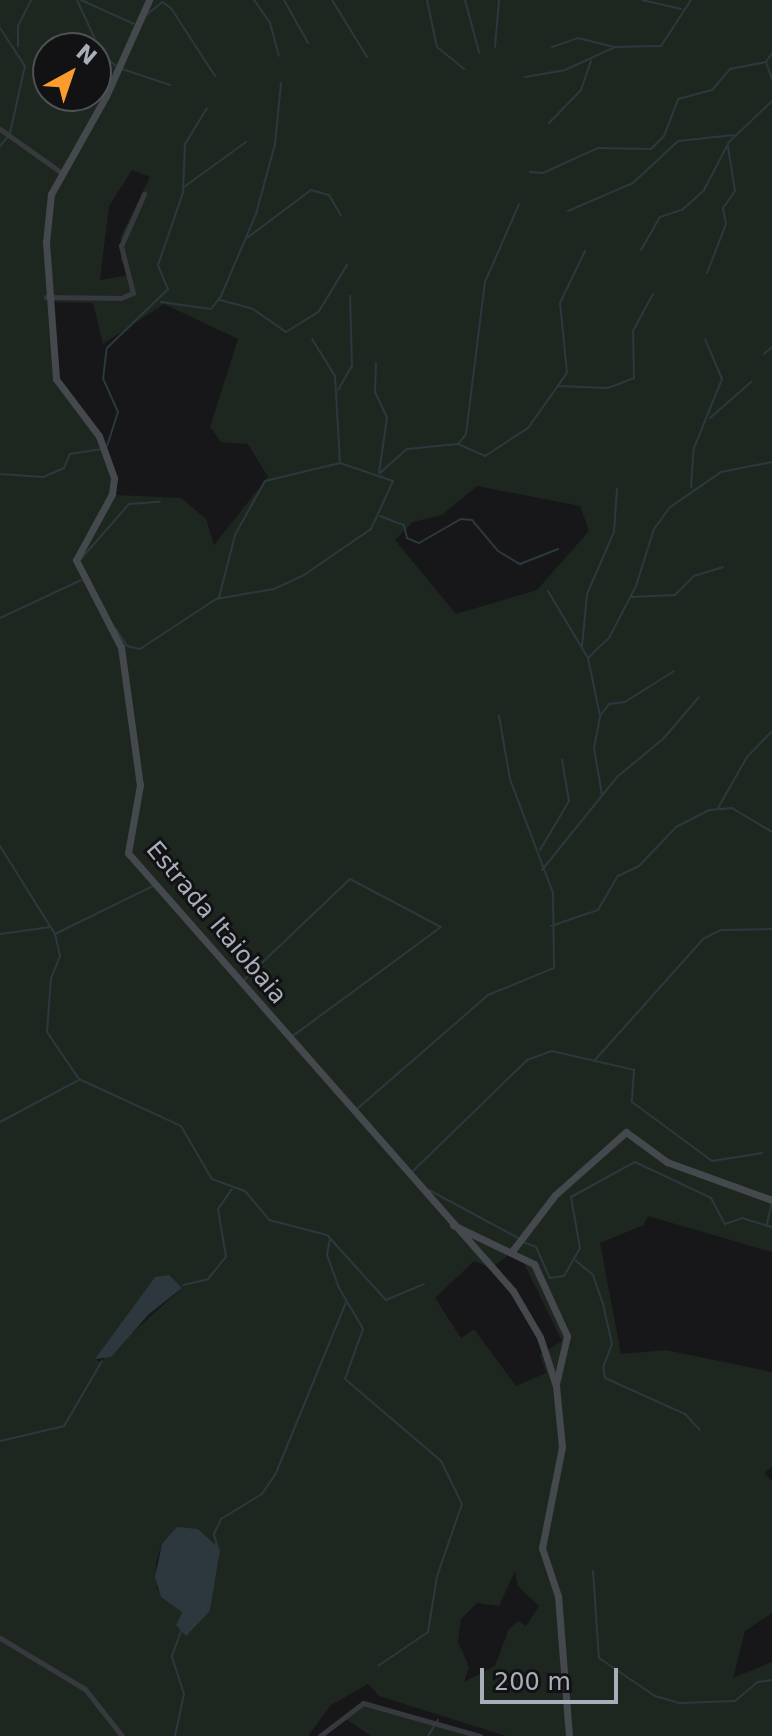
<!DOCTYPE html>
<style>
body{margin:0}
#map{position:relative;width:772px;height:1736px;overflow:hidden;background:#171719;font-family:"DejaVu Sans",sans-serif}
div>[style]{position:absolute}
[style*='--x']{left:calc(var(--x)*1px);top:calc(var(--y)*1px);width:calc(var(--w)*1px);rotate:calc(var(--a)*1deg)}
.green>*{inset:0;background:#1e271f}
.water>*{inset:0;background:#2c383e}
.stream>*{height:2px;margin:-1px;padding:0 1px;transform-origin:1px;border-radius:1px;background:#2c383e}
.street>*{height:5px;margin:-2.5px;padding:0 2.5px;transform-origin:2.5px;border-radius:2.5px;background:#37393e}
.secondary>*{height:7px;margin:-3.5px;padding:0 3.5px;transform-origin:3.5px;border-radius:3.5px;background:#45494e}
span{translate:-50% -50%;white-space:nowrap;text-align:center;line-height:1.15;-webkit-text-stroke:6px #121214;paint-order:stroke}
.street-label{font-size:24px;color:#a8afb9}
.north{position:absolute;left:32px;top:32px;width:80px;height:80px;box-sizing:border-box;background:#121214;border:2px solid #4e5156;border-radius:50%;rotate:40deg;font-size:22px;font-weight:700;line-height:32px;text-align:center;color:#a8afb9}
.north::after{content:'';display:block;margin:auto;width:28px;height:36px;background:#fb9c2d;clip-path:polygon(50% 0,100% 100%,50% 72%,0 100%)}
.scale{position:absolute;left:480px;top:1668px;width:138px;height:36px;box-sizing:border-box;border:4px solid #a8afb9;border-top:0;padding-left:10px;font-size:24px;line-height:28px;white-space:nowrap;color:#a8afb9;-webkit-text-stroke:6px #121214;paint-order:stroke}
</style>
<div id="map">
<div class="green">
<div style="clip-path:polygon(evenodd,0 0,772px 0,772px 1252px,648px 1216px,644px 1225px,600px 1243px,621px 1354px,666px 1350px,772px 1372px,772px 1467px,764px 1473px,772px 1481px,772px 1613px,745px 1631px,733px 1678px,772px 1662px,772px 1736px,506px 1736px,379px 1696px,368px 1684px,331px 1705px,308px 1736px,0 1736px,0 0,48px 48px,96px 48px,96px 96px,48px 96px,48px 48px,0 0,132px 170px,150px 177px,121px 236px,121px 260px,130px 275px,100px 280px,109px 206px,132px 170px,0 0,48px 302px,93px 303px,103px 344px,164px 304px,238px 339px,210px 427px,221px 442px,248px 444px,268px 477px,214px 545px,206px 519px,181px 498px,116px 495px,104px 439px,57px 385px,48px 302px,0 0,477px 486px,580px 506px,589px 531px,537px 590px,456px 614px,395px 540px,413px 522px,442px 515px,477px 486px,0 0,517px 1249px,562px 1341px,540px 1355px,546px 1373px,516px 1386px,474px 1329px,461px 1338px,435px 1298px,474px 1261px,491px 1268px,517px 1249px,0 0,155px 1277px,182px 1288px,100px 1362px,96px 1359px,155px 1277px,0 0,198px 1529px,219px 1549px,210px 1611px,186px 1635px,176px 1625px,182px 1612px,157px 1589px,156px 1563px,162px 1544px,198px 1529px,0 0,515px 1571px,518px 1586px,539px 1606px,526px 1626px,518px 1621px,509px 1629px,495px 1666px,464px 1682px,469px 1667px,458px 1642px,461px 1619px,477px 1603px,499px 1606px,515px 1571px)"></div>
<div style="clip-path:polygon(362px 1704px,471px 1736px,371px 1736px,343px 1717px)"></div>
</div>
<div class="water">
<div style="clip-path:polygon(169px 1275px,182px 1288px,149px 1314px,111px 1357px,95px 1359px,155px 1277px)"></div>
<div style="clip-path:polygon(177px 1527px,198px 1529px,220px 1549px,210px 1611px,186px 1636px,176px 1625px,182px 1612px,161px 1597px,155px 1577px,162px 1544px)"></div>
</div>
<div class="stream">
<div style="--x:77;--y:0;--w:60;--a:65.2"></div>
<div style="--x:102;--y:54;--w:18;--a:41"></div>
<div style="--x:81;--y:0;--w:58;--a:24.4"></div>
<div style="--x:254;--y:0;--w:28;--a:55"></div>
<div style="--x:270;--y:23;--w:34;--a:75"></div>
<div style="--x:284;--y:0;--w:49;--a:60.8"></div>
<div style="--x:332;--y:0;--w:67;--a:58.4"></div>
<div style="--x:427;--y:0;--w:48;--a:78"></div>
<div style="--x:437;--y:47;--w:35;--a:39"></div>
<div style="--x:465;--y:0;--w:54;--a:74.9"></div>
<div style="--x:642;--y:0;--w:40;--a:13"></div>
<div style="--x:145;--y:16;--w:22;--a:-39"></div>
<div style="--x:162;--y:2;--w:11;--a:34"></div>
<div style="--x:171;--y:8;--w:81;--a:57.1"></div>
<div style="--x:0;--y:28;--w:45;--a:56.7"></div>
<div style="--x:25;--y:66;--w:69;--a:102.6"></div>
<div style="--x:18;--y:46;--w:20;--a:-90"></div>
<div style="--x:18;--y:26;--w:29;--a:-63"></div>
<div style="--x:495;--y:47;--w:47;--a:-85.1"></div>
<div style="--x:552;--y:47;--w:28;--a:-19"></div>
<div style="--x:578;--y:38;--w:37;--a:14"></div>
<div style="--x:614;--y:47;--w:47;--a:-1.2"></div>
<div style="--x:661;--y:46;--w:55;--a:-56.9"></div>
<div style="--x:766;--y:62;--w:18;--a:71"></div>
<div style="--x:122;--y:69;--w:51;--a:18.4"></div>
<div style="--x:525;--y:77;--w:41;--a:-9.9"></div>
<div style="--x:565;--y:70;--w:53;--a:-24.6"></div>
<div style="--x:549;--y:123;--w:46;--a:-45.9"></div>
<div style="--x:581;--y:90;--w:31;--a:-71"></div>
<div style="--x:0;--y:146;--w:11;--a:-49"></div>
<div style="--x:530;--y:172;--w:13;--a:4"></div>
<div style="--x:543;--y:173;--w:60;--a:-24.4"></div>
<div style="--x:598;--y:148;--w:53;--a:1.1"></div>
<div style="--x:651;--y:149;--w:18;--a:-45"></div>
<div style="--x:664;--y:136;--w:40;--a:-69"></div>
<div style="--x:678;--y:99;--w:35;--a:-15"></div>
<div style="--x:712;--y:90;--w:28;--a:-49"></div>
<div style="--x:730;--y:69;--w:37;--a:-11"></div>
<div style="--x:766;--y:62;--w:11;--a:-56"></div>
<div style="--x:184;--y:187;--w:77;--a:-36"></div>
<div style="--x:568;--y:211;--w:71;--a:-23.3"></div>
<div style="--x:633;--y:183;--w:62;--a:-43"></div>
<div style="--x:678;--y:141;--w:56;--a:-6.1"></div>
<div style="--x:247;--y:238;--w:80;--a:-36.9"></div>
<div style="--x:311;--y:190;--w:19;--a:16"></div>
<div style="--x:329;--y:195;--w:24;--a:60"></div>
<div style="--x:641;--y:250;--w:38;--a:-60"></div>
<div style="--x:660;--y:217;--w:23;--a:-18"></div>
<div style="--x:682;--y:210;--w:30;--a:-42"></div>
<div style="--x:704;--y:190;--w:54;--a:-62.5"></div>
<div style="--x:729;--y:142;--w:59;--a:-43.6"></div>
<div style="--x:707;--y:273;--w:53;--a:-68.8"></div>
<div style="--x:726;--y:224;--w:16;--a:-101"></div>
<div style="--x:723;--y:208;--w:21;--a:-55"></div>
<div style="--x:735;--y:191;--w:45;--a:-99"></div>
<div style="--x:220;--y:300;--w:34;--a:15"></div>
<div style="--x:253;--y:309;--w:40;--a:34.9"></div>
<div style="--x:286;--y:332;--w:39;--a:-32"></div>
<div style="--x:319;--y:311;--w:54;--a:-58.7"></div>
<div style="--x:161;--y:302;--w:50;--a:8"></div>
<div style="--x:211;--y:309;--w:16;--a:-52"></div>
<div style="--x:221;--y:296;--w:89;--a:-66.9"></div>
<div style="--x:256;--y:214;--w:73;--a:-74.8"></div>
<div style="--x:275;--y:144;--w:61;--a:-84.4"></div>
<div style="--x:312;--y:339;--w:44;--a:58.1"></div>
<div style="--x:335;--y:376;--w:86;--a:86.7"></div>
<div style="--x:764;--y:354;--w:11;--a:-41"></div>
<div style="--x:376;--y:363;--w:29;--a:92"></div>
<div style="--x:375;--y:392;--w:29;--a:65"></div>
<div style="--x:387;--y:418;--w:56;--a:98.3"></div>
<div style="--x:558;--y:386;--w:50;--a:2.3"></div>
<div style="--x:608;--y:388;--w:28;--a:-21"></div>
<div style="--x:634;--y:378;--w:47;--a:-91.2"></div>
<div style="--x:633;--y:331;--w:42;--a:-61.6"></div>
<div style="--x:338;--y:390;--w:28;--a:-60"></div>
<div style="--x:352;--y:366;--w:70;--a:-91.6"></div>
<div style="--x:710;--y:418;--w:55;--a:-41.3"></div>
<div style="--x:459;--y:443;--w:11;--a:-52"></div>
<div style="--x:466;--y:434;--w:153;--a:-82.9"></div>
<div style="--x:485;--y:282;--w:85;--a:-66.4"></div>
<div style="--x:107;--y:446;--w:36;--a:-72"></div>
<div style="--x:118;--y:412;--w:36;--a:-114"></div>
<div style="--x:103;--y:379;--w:31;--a:-83"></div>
<div style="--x:107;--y:348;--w:85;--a:-44"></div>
<div style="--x:168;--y:289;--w:26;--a:-113"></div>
<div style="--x:158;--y:265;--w:76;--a:-70.9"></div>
<div style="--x:183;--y:193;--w:49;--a:-87.7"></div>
<div style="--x:185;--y:144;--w:42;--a:-58.6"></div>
<div style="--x:380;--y:473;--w:36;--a:-42"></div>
<div style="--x:407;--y:449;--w:51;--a:-5.6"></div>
<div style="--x:458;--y:444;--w:30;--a:24"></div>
<div style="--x:485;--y:456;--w:51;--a:-33.1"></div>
<div style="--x:528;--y:428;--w:67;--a:-54.7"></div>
<div style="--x:567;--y:373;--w:70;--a:-95.7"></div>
<div style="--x:560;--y:303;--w:58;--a:-64.3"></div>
<div style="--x:0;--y:474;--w:43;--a:4"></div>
<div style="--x:43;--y:477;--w:23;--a:-23"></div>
<div style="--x:64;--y:468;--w:15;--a:-67"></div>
<div style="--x:70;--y:454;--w:31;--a:-9"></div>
<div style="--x:691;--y:487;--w:39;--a:-86"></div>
<div style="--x:694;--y:448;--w:74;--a:-67.9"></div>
<div style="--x:722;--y:379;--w:43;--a:-113"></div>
<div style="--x:380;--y:516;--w:26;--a:21"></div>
<div style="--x:404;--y:525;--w:13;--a:77"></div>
<div style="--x:407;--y:538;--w:13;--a:23"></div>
<div style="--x:419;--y:543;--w:48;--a:-29.7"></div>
<div style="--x:461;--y:519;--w:11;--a:5"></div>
<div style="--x:472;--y:520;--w:40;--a:50"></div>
<div style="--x:498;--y:551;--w:26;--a:31"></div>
<div style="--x:520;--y:564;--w:41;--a:-21.5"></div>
<div style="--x:80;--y:560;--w:74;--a:-48.8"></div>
<div style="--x:129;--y:504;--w:31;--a:-4"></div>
<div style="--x:548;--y:591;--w:78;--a:59.2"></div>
<div style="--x:588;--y:658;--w:59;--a:78.3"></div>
<div style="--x:632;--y:597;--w:43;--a:-2.7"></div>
<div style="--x:675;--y:595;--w:27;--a:-45"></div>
<div style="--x:694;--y:576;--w:30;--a:-17"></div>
<div style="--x:0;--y:618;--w:89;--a:-25.1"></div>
<div style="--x:115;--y:628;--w:22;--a:56"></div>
<div style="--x:127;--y:646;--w:13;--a:13"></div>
<div style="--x:140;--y:649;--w:91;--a:-33.3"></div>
<div style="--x:216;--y:599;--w:59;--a:-9.8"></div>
<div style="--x:274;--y:589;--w:33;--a:-25"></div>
<div style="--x:304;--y:575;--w:81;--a:-34.5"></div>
<div style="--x:371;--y:529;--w:53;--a:-65.4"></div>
<div style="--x:393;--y:481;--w:56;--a:-161.2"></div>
<div style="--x:340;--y:463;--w:77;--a:166.5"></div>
<div style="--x:265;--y:481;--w:62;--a:119.1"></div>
<div style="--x:235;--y:535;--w:65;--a:104.3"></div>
<div style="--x:582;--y:647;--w:53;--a:-84.6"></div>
<div style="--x:587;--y:594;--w:68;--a:-66.5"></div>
<div style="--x:614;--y:532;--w:43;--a:-86"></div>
<div style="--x:588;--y:658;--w:29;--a:-44"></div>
<div style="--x:609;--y:638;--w:59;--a:-62.6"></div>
<div style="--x:636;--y:586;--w:60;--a:-72.5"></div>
<div style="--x:654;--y:529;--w:26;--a:-54"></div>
<div style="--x:669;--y:508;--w:63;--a:-34.7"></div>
<div style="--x:721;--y:472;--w:52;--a:-11.1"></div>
<div style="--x:602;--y:795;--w:48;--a:-99.7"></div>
<div style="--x:594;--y:748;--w:33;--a:-79"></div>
<div style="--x:600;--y:716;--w:15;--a:-53"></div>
<div style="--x:609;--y:704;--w:16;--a:-7"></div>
<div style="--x:625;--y:702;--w:58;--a:-32.3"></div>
<div style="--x:718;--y:808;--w:59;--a:-60.4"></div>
<div style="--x:747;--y:757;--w:36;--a:-46"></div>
<div style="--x:0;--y:846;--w:104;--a:58"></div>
<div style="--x:55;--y:934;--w:23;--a:77"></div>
<div style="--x:60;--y:956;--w:24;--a:112"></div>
<div style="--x:51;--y:978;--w:54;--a:94.2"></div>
<div style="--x:47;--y:1032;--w:57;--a:55.8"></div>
<div style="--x:79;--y:1079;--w:112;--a:24.7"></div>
<div style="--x:181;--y:1126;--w:61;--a:59.7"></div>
<div style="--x:212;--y:1179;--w:35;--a:20"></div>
<div style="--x:245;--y:1191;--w:38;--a:50"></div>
<div style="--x:269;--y:1220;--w:60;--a:14.5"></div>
<div style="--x:327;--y:1235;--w:88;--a:47.8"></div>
<div style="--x:386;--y:1300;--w:41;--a:-22.8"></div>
<div style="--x:540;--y:850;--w:57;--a:-59.4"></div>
<div style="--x:569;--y:801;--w:42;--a:-99.7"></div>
<div style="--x:542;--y:870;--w:119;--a:-51.1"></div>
<div style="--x:617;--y:777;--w:60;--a:-39.6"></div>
<div style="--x:663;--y:739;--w:55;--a:-49.4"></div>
<div style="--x:551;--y:926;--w:50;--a:-18.8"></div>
<div style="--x:598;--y:910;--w:39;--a:-60"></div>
<div style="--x:618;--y:876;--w:23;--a:-25"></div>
<div style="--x:639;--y:866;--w:54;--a:-46.5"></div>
<div style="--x:676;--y:827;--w:38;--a:-27"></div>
<div style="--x:710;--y:810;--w:22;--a:-5"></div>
<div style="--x:732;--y:808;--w:47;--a:31"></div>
<div style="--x:0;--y:934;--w:51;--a:-7.8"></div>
<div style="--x:55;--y:934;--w:111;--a:-26.1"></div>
<div style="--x:244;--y:980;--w:146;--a:-43.6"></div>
<div style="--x:350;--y:879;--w:103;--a:27.8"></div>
<div style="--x:441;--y:927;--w:186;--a:143.7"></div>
<div style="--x:595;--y:1060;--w:162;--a:-48.2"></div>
<div style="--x:703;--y:939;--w:20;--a:-27"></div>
<div style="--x:721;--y:930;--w:51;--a:-1.1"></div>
<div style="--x:357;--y:1109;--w:174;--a:-41"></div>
<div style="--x:488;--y:995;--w:71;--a:-22.2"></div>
<div style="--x:554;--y:968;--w:75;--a:-90.8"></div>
<div style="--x:553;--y:893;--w:122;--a:-110.7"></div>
<div style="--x:510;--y:779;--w:64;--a:-99.9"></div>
<div style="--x:0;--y:1122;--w:89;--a:-28"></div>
<div style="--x:412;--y:1172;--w:161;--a:-44.2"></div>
<div style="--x:527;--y:1060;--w:27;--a:-20"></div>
<div style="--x:552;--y:1051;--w:84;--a:13"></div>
<div style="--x:634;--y:1070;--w:32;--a:94"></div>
<div style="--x:632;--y:1102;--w:99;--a:36.4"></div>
<div style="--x:712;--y:1161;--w:51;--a:-9.1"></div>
<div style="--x:429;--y:1190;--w:101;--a:28.3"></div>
<div style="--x:767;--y:1224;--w:22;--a:-77"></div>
<div style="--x:330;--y:1239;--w:16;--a:101"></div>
<div style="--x:327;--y:1255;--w:33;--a:70"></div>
<div style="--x:338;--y:1286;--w:50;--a:59.8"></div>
<div style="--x:363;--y:1329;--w:53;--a:109.8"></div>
<div style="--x:345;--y:1379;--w:126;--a:40.5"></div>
<div style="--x:441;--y:1461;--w:48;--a:64"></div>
<div style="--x:462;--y:1504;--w:76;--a:109.1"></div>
<div style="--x:437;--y:1576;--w:57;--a:99.1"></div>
<div style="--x:428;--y:1632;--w:60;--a:145.8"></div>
<div style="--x:523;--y:1242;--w:14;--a:21"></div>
<div style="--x:536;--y:1247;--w:34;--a:66"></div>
<div style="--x:550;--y:1278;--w:14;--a:-8"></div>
<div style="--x:564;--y:1276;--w:32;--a:-60"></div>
<div style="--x:580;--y:1248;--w:52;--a:-100"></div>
<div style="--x:571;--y:1197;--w:73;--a:-28.7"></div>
<div style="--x:635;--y:1162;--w:84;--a:25.3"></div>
<div style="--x:711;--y:1198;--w:30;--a:62"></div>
<div style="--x:725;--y:1224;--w:18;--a:-19"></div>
<div style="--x:742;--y:1218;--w:31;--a:17"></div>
<div style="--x:576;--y:1261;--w:22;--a:39"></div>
<div style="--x:593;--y:1275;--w:31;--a:71"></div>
<div style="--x:603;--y:1304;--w:41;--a:77.3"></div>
<div style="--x:612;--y:1344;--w:25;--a:111"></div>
<div style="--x:603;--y:1367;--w:11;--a:80"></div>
<div style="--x:605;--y:1378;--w:88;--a:24.2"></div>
<div style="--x:685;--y:1414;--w:22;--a:47"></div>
<div style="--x:183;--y:1285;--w:26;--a:-13"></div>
<div style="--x:208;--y:1279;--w:28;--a:-51"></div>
<div style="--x:226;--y:1257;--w:49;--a:-99.5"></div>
<div style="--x:218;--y:1209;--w:24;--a:-55"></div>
<div style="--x:0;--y:1441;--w:66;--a:-13.2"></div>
<div style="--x:64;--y:1426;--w:75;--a:-59.7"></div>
<div style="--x:219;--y:1553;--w:20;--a:-105"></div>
<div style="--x:214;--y:1534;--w:17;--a:-65"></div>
<div style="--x:221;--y:1519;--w:48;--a:-31.4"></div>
<div style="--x:262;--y:1494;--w:25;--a:-56"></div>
<div style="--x:276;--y:1473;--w:185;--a:-67.7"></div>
<div style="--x:593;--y:1571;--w:87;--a:86.1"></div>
<div style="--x:599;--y:1658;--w:68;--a:34.2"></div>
<div style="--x:655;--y:1696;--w:26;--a:16"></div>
<div style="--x:680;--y:1703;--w:55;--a:-2.1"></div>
<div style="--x:735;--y:1701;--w:30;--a:-40"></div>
<div style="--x:758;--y:1682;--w:14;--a:-8"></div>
<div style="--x:175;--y:1736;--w:43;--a:-77.9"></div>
<div style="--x:184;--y:1694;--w:40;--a:-108"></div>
<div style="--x:172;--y:1656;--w:29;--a:-70"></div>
<div style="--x:428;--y:1736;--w:19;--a:-58"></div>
</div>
<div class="street">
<div style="--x:0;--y:129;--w:76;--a:35.4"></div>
<div style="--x:46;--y:297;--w:75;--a:0.8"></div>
<div style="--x:121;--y:298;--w:13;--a:-23"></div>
<div style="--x:133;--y:293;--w:49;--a:-104.3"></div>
<div style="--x:121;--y:246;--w:57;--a:-66.1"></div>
<div style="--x:0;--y:1638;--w:99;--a:31"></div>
<div style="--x:85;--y:1689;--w:60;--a:51.8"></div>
<div style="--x:320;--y:1736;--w:54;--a:-37.5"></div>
<div style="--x:363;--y:1703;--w:122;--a:15.8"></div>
</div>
<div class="secondary">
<div style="--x:149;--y:0;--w:105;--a:114.1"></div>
<div style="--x:106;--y:96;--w:112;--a:119.3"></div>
<div style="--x:51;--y:194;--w:48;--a:95.9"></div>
<div style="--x:46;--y:242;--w:137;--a:85.8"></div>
<div style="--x:56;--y:379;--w:71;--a:53"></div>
<div style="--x:99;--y:436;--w:45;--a:70.3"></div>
<div style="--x:114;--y:478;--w:16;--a:97"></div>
<div style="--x:112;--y:494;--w:75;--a:118.6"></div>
<div style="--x:76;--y:560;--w:98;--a:62.7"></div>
<div style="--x:121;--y:647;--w:139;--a:82.2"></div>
<div style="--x:140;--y:785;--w:69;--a:100"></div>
<div style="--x:128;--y:853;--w:583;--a:48.68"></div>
<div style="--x:513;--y:1291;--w:53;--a:59.6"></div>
<div style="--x:540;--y:1337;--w:52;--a:71.9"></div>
<div style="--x:556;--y:1386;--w:61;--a:84.4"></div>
<div style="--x:562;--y:1447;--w:103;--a:101.2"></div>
<div style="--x:542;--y:1548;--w:51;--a:71.6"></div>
<div style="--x:558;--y:1596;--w:140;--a:85.5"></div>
<div style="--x:453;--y:1225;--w:90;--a:25.7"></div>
<div style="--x:534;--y:1264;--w:79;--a:65.4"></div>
<div style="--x:567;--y:1336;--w:49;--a:102.9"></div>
<div style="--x:513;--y:1250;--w:69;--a:-52.6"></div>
<div style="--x:555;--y:1195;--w:95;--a:-41.6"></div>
<div style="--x:626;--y:1132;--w:51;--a:36.2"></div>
<div style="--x:667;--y:1162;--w:112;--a:19.9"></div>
</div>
<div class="street-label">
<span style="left:216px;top:923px;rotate:50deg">Estrada Itaiobaia</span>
</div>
<div class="north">N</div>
<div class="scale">200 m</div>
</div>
